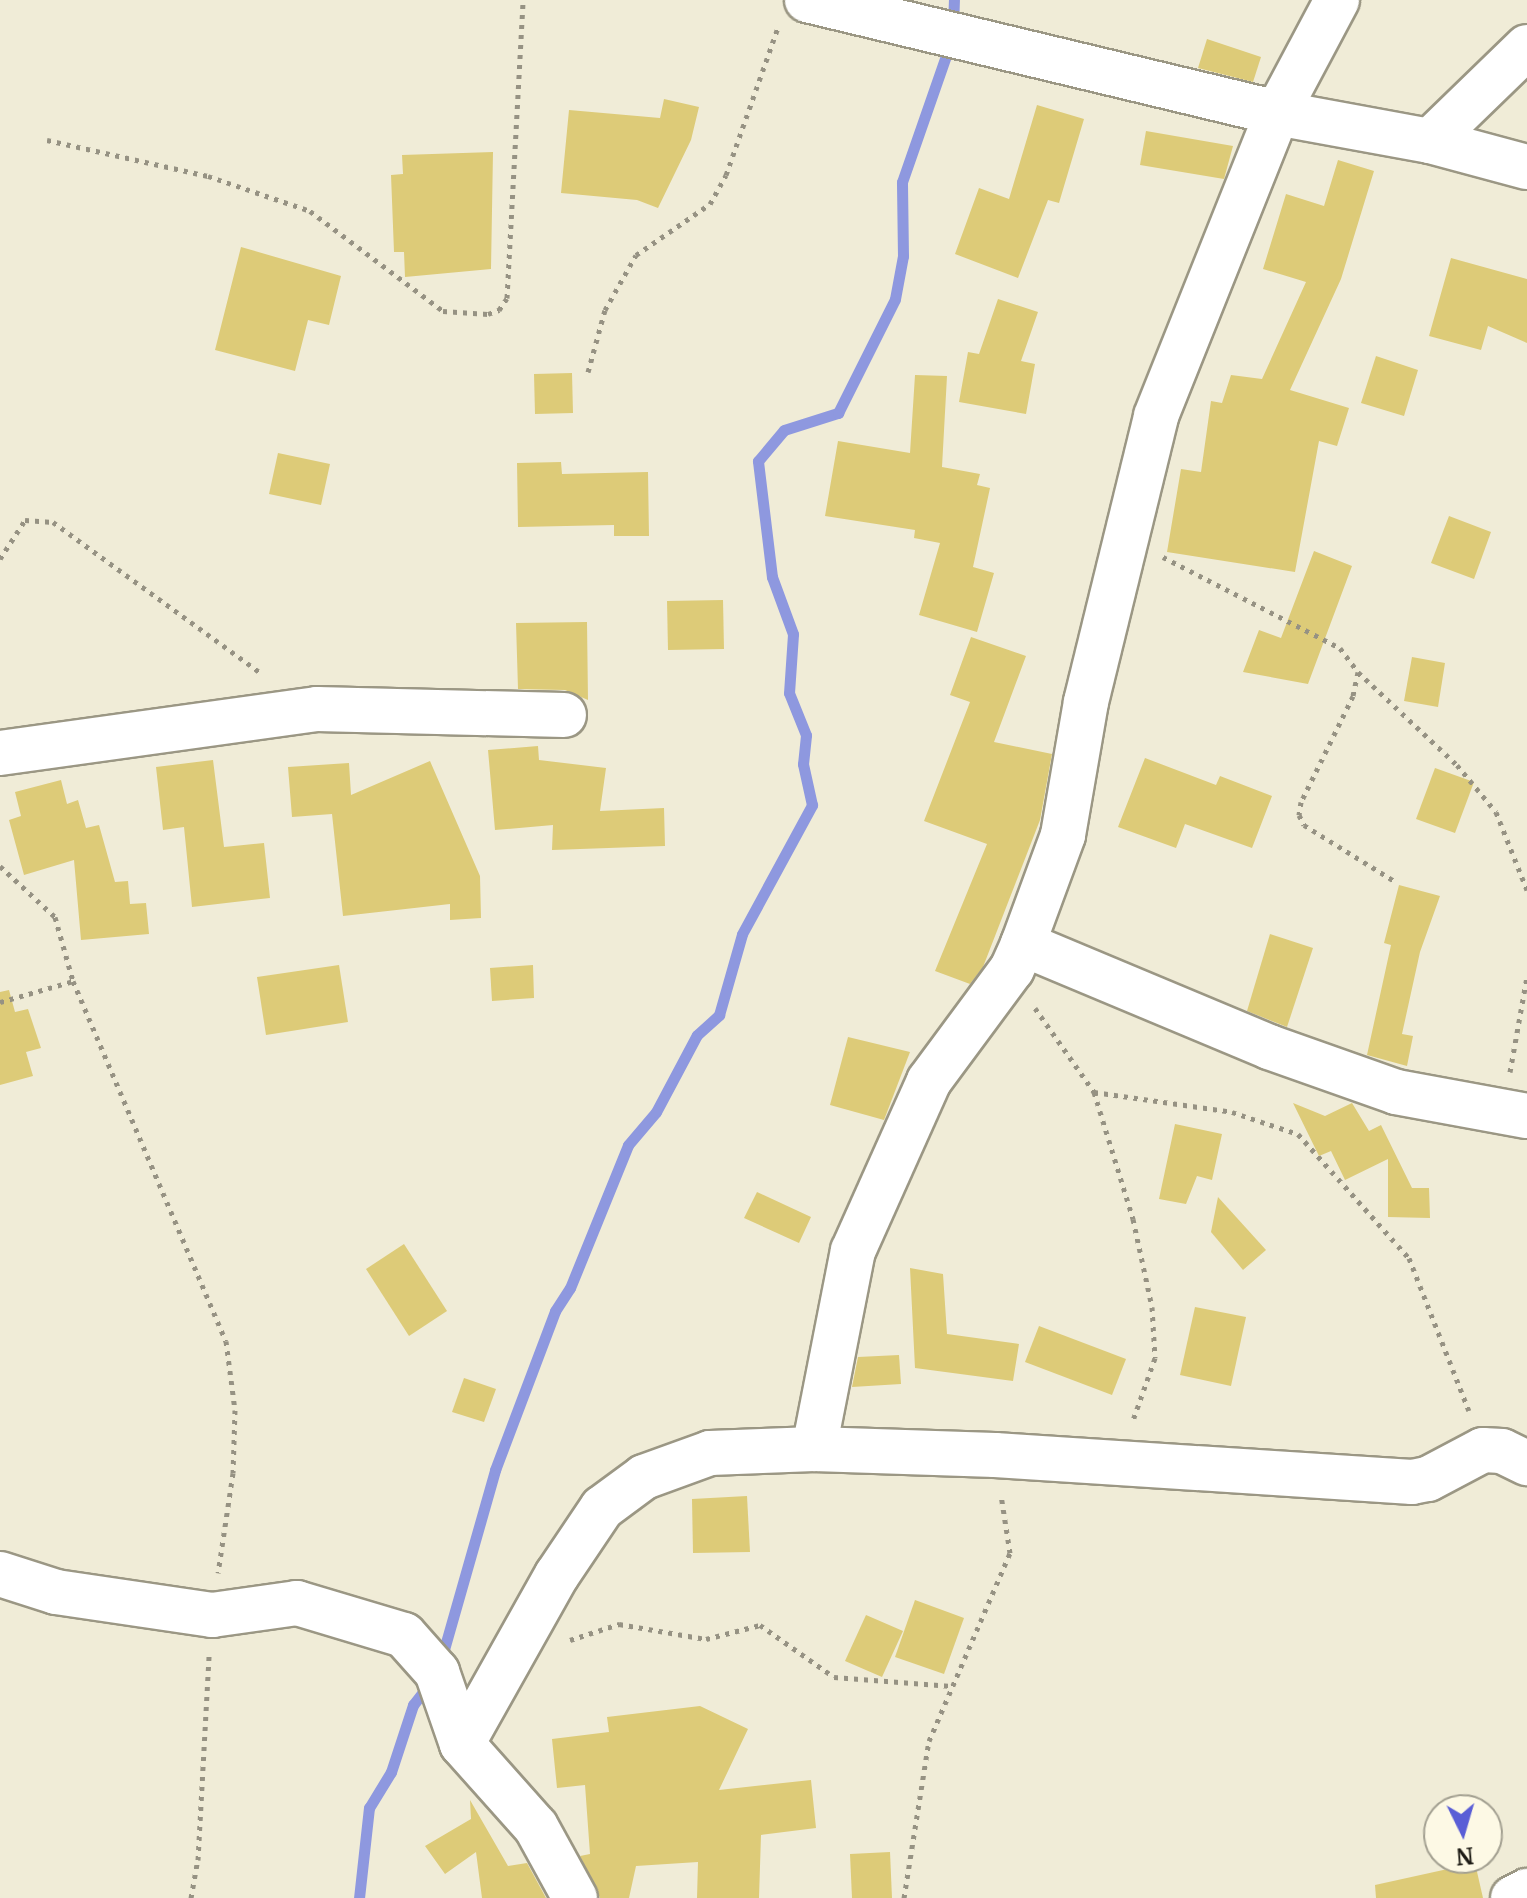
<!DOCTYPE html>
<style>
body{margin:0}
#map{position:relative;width:1527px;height:1898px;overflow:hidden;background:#f0ecd7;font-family:Merriweather,serif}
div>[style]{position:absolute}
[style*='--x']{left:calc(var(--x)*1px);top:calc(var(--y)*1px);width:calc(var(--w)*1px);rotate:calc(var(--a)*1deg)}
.stream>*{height:11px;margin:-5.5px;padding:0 5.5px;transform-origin:5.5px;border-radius:5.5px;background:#8e98df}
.building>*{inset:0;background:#ddcb78}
.path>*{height:5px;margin-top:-2.5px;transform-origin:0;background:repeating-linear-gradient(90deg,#969283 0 4px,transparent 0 10px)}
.roads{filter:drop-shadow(2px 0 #9b9784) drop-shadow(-2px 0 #9b9784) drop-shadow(0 2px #9b9784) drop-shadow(0 -2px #9b9784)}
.minor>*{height:44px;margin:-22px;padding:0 22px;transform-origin:22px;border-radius:22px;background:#fff}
span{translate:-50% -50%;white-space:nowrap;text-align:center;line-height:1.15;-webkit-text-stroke:6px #fdf9e5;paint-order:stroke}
.north{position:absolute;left:1423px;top:1794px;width:80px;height:80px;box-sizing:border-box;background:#fdf9e5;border:2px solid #a3a091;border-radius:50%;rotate:175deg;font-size:22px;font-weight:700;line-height:32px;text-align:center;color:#1d1b14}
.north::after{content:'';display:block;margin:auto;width:28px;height:36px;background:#5a5ed6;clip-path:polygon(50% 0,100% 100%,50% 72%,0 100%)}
</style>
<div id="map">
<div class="stream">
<div style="--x:953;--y:27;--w:27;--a:-88"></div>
<div style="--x:441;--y:1660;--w:198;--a:-74.1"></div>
<div style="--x:495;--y:1470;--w:170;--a:-69.3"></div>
<div style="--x:555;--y:1311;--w:27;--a:-57"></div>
<div style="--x:570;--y:1288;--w:154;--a:-67.9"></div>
<div style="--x:628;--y:1145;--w:43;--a:-49.7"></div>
<div style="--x:656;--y:1112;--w:87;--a:-62"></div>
<div style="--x:697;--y:1035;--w:30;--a:-42"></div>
<div style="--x:719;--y:1015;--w:84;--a:-74.1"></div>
<div style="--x:742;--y:934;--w:147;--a:-61.5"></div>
<div style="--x:812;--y:805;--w:42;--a:-102.4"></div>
<div style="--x:803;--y:764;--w:29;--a:-84"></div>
<div style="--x:806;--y:735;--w:45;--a:-112"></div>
<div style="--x:789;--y:693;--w:59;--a:-86.1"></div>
<div style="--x:793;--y:634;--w:61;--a:-110.2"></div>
<div style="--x:772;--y:577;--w:117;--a:-96.9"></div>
<div style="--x:758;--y:461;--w:40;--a:-50"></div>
<div style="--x:784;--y:430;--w:57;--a:-17.5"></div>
<div style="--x:838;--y:413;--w:127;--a:-63.4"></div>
<div style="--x:895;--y:299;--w:44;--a:-79.5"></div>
<div style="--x:903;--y:256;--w:74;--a:-90.8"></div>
<div style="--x:902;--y:182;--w:146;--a:-70.8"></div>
<div style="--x:359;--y:1898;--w:91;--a:-83.7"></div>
<div style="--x:369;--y:1808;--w:42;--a:-58.6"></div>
<div style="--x:391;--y:1772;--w:71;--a:-71.8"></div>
<div style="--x:413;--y:1705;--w:28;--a:-52"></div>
</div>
<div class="building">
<div style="clip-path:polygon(1207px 39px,1261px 57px,1253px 82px,1198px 68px)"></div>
<div style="clip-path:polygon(664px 99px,699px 107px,691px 140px,658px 208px,637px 200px,561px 193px,569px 110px,660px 118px)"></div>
<div style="clip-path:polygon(1037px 105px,1084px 119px,1059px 203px,1048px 200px,1018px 278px,955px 254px,979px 188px,1009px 199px)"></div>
<div style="clip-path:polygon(1146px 131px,1233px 146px,1224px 179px,1140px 165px)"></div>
<div style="clip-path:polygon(493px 152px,491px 269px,405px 277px,404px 252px,394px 252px,391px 175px,403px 174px,402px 155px)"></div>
<div style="clip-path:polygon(1338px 160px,1374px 171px,1341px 279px,1290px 390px,1349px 408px,1337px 446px,1319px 441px,1295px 572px,1167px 552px,1181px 469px,1201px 472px,1211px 401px,1222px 403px,1231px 375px,1262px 379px,1306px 282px,1263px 269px,1286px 194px,1324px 206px)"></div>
<div style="clip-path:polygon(241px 247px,341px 276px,329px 325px,308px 320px,295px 371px,215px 350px)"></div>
<div style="clip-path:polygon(1451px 258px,1527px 279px,1527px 343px,1488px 326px,1481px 350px,1429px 336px)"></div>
<div style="clip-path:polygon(998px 299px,1038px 312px,1021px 361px,1035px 364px,1026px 414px,959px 402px,968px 352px,979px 354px)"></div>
<div style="clip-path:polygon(1376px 356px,1418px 370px,1404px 416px,1361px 403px)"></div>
<div style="clip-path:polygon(572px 373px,573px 413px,535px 414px,534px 374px)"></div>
<div style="clip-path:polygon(915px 375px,947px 376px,942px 467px,980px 474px,977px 485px,990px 488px,973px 567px,994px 573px,977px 632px,919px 615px,940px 543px,914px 538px,915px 530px,825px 516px,838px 441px,910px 453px)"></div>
<div style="clip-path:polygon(278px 453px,330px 464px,321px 505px,269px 494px)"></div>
<div style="clip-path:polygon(561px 462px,562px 474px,648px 472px,649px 536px,614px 536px,614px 525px,518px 527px,517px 463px)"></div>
<div style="clip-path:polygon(1449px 516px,1491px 532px,1474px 579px,1431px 563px)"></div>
<div style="clip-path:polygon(1314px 551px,1352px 566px,1308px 684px,1243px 672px,1259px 630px,1281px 638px)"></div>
<div style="clip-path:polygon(723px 600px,724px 649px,668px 650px,667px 601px)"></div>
<div style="clip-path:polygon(587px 622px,588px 700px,565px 690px,518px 689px,516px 623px)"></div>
<div style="clip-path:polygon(971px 637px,1026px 656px,994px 742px,1052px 754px,1040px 820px,983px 967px,970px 984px,935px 971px,987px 844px,924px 821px,970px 702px,950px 695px)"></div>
<div style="clip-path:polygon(1412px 657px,1445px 663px,1438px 707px,1404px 701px)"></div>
<div style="clip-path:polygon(538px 746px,539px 760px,606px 768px,600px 811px,664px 808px,665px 846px,552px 850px,553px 825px,495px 830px,488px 750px)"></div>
<div style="clip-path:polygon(1145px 758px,1216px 785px,1220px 776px,1272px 796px,1252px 848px,1185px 824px,1176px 848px,1118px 827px)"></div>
<div style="clip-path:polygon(213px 760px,224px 847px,264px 843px,270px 898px,192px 907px,184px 827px,163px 830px,156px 767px)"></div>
<div style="clip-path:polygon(430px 761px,480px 876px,481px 918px,450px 920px,450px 904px,343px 916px,332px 814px,292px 817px,288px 767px,349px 763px,351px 795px)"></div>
<div style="clip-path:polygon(1435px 768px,1474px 782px,1455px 833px,1416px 819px)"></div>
<div style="clip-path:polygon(61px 780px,67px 804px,78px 800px,86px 828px,99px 825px,115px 882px,128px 881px,130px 904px,146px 903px,149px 934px,81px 940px,74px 860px,24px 875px,9px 820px,21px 816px,15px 792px)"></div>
<div style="clip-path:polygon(1399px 885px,1440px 896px,1420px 952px,1402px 1034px,1413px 1036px,1407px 1066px,1367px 1055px,1391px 945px,1384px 943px)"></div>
<div style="clip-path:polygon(1270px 934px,1313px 948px,1287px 1027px,1247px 1011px)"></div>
<div style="clip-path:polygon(339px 965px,348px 1022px,266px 1035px,257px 977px)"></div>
<div style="clip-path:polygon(533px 965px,534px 998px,492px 1001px,490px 968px)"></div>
<div style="clip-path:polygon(9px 990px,15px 1012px,28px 1009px,41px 1048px,26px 1052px,33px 1076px,0 1085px,0 992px)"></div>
<div style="clip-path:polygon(848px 1037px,910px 1052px,884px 1120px,830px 1105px)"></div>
<div style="clip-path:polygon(1293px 1103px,1325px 1116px,1352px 1103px,1369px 1131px,1381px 1125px,1412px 1188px,1429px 1188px,1430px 1218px,1388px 1217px,1388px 1159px,1345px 1180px,1331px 1151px,1319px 1156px)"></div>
<div style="clip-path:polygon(1175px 1124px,1222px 1134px,1212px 1180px,1197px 1176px,1186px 1204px,1159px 1199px)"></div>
<div style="clip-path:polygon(757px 1192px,811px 1217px,799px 1243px,744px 1218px)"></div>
<div style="clip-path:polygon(1218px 1197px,1266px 1250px,1243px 1270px,1211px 1232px)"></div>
<div style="clip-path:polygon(404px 1244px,447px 1311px,409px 1336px,366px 1269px)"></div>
<div style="clip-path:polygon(910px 1268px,943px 1274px,947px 1334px,1019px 1344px,1013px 1381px,915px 1368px)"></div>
<div style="clip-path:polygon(1195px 1307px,1246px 1317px,1231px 1386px,1180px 1375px)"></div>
<div style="clip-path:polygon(1039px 1326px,1126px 1359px,1112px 1395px,1025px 1362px)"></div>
<div style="clip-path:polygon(899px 1355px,901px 1384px,852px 1387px,858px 1357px)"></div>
<div style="clip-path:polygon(464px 1378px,496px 1389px,484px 1422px,452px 1412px)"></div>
<div style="clip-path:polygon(747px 1496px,750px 1552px,693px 1553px,692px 1499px)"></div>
<div style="clip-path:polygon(915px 1600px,964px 1618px,944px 1674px,895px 1657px)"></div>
<div style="clip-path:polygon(866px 1615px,903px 1631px,882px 1677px,845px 1661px)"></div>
<div style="clip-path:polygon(700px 1706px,748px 1729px,719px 1790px,811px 1780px,816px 1828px,761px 1835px,759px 1898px,697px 1898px,698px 1862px,636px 1866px,629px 1898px,600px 1898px,580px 1856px,590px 1854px,585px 1785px,557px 1788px,552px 1739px,609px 1732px,607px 1717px)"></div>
<div style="clip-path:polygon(470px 1800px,508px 1866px,527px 1863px,546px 1898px,482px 1898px,476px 1852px,445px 1874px,425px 1846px,471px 1819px)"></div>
<div style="clip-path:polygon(890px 1852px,892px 1898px,852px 1898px,850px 1854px)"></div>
<div style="clip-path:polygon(1475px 1863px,1483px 1898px,1376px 1898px,1375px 1885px)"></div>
</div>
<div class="path">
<div style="--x:47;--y:140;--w:165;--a:12.6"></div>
<div style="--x:208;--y:176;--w:108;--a:18.9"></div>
<div style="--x:310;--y:211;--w:166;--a:36.9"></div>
<div style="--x:443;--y:311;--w:45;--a:3.8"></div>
<div style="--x:488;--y:314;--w:12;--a:-20"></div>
<div style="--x:499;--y:310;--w:14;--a:-56"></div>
<div style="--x:507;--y:298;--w:298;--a:-86.9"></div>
<div style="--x:588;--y:372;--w:64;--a:-74.7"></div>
<div style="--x:605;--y:310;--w:63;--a:-60.6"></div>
<div style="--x:636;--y:255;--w:90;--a:-34.6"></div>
<div style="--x:710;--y:204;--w:33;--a:-61"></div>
<div style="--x:726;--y:175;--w:157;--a:-70.6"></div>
<div style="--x:1163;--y:557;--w:199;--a:27.2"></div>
<div style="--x:1340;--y:648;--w:30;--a:53"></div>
<div style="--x:1358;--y:672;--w:25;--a:102"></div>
<div style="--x:1353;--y:696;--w:118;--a:116.1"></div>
<div style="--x:1301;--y:802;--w:13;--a:99"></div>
<div style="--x:1299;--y:815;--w:11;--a:63"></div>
<div style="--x:1304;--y:825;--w:108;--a:31.8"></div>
<div style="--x:0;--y:559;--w:46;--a:-57.3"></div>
<div style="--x:25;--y:520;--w:28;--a:4"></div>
<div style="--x:53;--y:522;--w:258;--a:36"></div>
<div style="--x:1358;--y:672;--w:136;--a:43.2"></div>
<div style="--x:1457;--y:765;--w:61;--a:50.3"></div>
<div style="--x:1496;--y:812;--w:84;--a:68.3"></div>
<div style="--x:0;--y:866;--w:75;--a:42.8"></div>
<div style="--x:55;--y:917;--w:66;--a:74.3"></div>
<div style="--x:73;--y:981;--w:391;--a:67"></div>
<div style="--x:226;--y:1341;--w:70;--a:82.6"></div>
<div style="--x:235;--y:1410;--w:63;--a:91.8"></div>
<div style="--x:233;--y:1473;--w:101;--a:98.5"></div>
<div style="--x:0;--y:1002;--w:76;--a:-16"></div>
<div style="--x:1035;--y:1008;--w:103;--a:54.9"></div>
<div style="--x:1094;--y:1092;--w:133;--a:72.9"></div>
<div style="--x:1133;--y:1219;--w:90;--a:77.8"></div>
<div style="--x:1152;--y:1307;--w:51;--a:86.6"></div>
<div style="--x:1155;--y:1358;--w:69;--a:109.5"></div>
<div style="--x:1510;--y:1072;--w:97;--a:-79.9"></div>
<div style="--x:1094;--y:1092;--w:139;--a:8.2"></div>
<div style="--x:1232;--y:1112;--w:70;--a:18.4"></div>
<div style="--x:1298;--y:1134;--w:166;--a:48.2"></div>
<div style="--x:1409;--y:1258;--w:164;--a:68.6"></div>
<div style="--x:570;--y:1640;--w:52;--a:-18.1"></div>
<div style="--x:619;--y:1624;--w:88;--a:9.8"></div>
<div style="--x:706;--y:1639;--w:56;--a:-14.5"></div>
<div style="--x:760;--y:1625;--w:90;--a:35.1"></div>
<div style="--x:834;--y:1677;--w:118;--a:4.4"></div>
<div style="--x:191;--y:1898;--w:39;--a:-80"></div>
<div style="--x:198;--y:1860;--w:206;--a:-86.9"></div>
<div style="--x:904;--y:1898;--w:159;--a:-81"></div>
<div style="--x:929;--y:1741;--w:205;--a:-66.7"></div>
<div style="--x:1010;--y:1553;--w:59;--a:-98.8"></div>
</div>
<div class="roads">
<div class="minor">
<div style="--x:807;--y:0;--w:483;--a:13.5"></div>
<div style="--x:1277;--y:113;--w:156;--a:10.4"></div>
<div style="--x:1430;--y:141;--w:100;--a:15"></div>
<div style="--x:1430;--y:141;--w:135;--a:-44.1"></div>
<div style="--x:0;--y:753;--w:320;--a:-7.9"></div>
<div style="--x:317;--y:709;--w:247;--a:1.4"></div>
<div style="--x:1023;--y:944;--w:267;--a:22.7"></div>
<div style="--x:1269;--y:1047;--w:135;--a:19.5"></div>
<div style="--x:1396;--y:1092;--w:133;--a:10.4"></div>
<div style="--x:814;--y:1449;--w:202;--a:-78.9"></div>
<div style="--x:853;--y:1251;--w:186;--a:-65.9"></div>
<div style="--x:929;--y:1081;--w:139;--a:-53.5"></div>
<div style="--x:1012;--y:969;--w:27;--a:-66"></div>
<div style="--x:1023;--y:944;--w:116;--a:-69.8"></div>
<div style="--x:1063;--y:835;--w:135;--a:-80.2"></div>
<div style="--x:1086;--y:702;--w:294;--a:-76.2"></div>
<div style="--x:1156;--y:416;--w:326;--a:-68.2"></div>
<div style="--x:1277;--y:113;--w:128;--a:-62"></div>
<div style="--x:0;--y:1574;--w:59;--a:17.8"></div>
<div style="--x:56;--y:1592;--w:158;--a:8.4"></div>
<div style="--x:212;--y:1615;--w:86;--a:-8"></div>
<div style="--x:297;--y:1603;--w:112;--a:16.7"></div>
<div style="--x:404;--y:1635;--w:50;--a:48.3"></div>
<div style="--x:437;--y:1672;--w:76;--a:70.9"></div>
<div style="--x:462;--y:1744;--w:111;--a:48.3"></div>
<div style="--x:536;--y:1827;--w:81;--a:61.2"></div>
<div style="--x:462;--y:1744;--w:194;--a:-60.7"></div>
<div style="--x:557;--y:1575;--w:81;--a:-56.1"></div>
<div style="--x:602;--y:1508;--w:52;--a:-36.4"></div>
<div style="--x:644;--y:1477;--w:70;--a:-20"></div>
<div style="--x:710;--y:1453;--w:104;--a:-2.2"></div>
<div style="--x:814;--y:1449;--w:181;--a:1.9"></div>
<div style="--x:995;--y:1455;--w:418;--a:3.7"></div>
<div style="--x:1412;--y:1482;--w:16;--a:-11"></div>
<div style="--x:1428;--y:1479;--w:62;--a:-27.8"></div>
<div style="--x:1483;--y:1450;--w:19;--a:3"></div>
<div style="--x:1502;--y:1451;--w:28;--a:26"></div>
<div style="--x:1513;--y:1898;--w:16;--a:-27"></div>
</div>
</div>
<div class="north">N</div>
</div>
